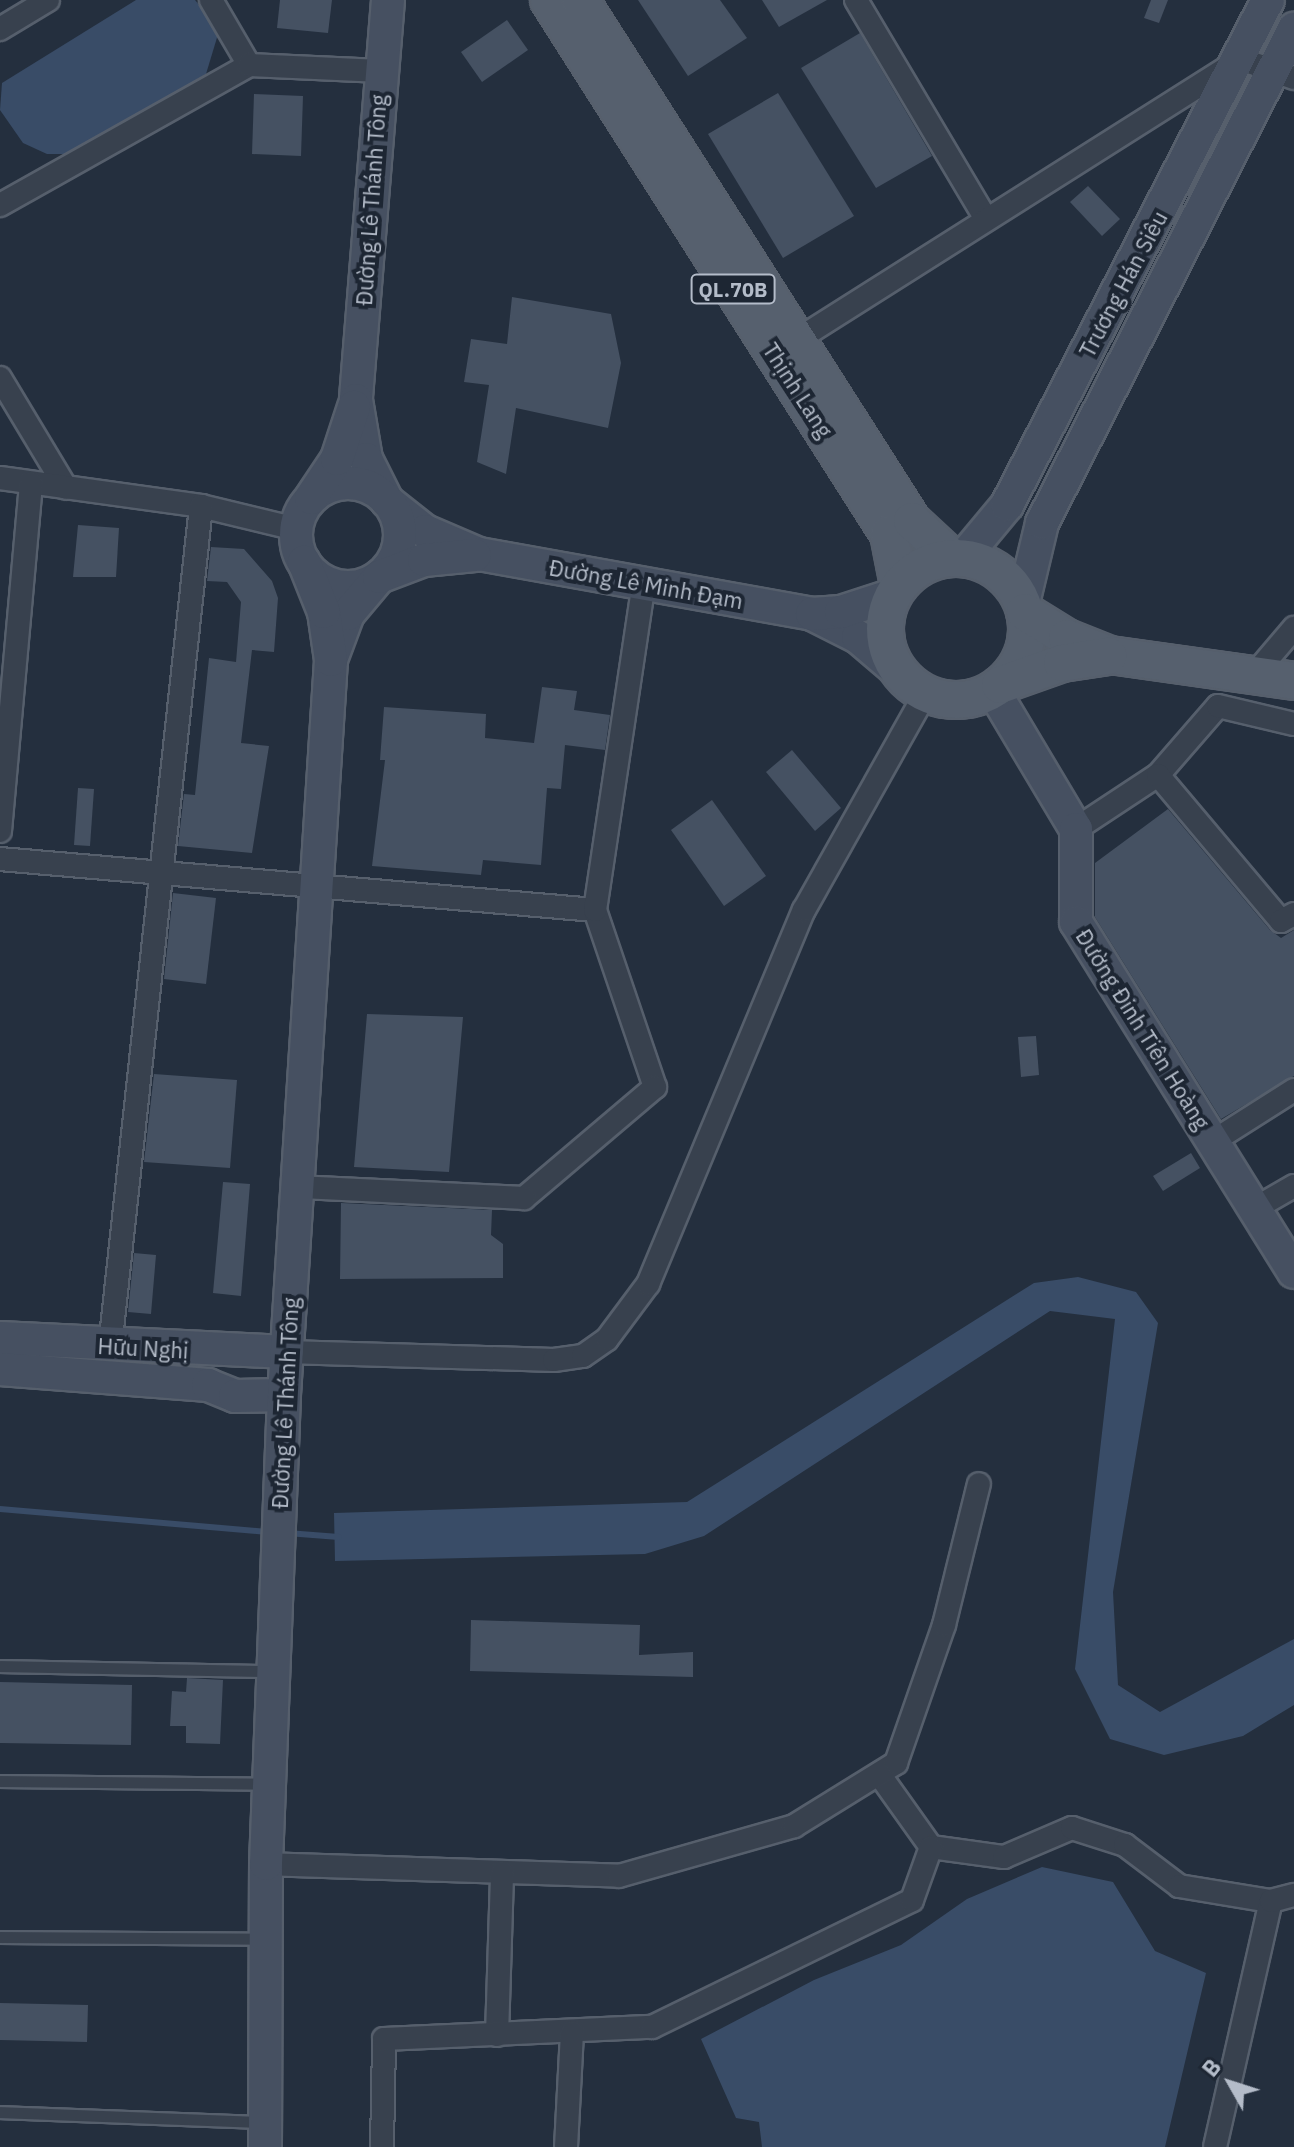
<!DOCTYPE html>
<meta charset="utf-8">
<style>
body{margin:0}
#map{position:relative;width:1294px;height:2147px;overflow:hidden;background:#242f3e;font-family:"IBM Plex Sans",sans-serif}
div>[style]{position:absolute}
[style*='--x']{left:calc(var(--x)*1px);top:calc(var(--y)*1px);width:calc(var(--w)*1px);rotate:calc(var(--a)*1deg)}
.water>*{inset:0;background:#394c67}
.stream>*{height:6px;margin:-3px;padding:0 3px;transform-origin:3px;border-radius:3px;background:#394c67}
.building>*{inset:0;background:#455162}
.roads{filter:drop-shadow(2px 0 #565f6c) drop-shadow(-2px 0 #565f6c) drop-shadow(0 2px #565f6c) drop-shadow(0 -2px #565f6c)}
.lane>*{height:11px;margin:-5.5px;padding:0 5.5px;transform-origin:5.5px;border-radius:5.5px;background:#38414e}
.street>*{height:22px;margin:-11px;padding:0 11px;transform-origin:11px;border-radius:11px;background:#38414e}
.secondary>*{height:32px;margin:-16px;padding:0 16px;transform-origin:16px;border-radius:16px;background:#465061}
.secondary>.ring{margin:-16px;padding:0;box-sizing:content-box;background:none;border:32px solid #465061;border-radius:50%}
.primary>*{height:36px;margin:-18px;padding:0 18px;transform-origin:18px;border-radius:18px;background:#56606e}
.primary>.ring{margin:-18px;padding:0;box-sizing:content-box;background:none;border:36px solid #56606e;border-radius:50%}
span{translate:-50% -50%;white-space:nowrap;text-align:center;line-height:1.15;-webkit-text-stroke:8px #1d2633;paint-order:stroke}
.shield-label span{padding:2px 6px;background:#1d2633;border:2px solid;border-radius:6px;-webkit-text-stroke-width:0}
.shield-label{font-size:20px;color:#b4bcc9;font-weight:700}
.street-label{font-size:22px;color:#b4bcc9}
.north{position:absolute;left:1190px;top:2043px;width:80px;height:80px;-webkit-text-stroke:6px #1d2633;paint-order:stroke;rotate:309deg;font-size:22px;font-weight:700;line-height:32px;text-align:center;color:#b4bcc9}
.north::after{content:'';display:block;margin:auto;width:28px;height:36px;background:#b4bcc9;clip-path:polygon(50% 0,100% 100%,50% 72%,0 100%)}
</style>
<div id="map">
<div class="water">
<div style="clip-path:polygon(136px 0,195px 0,200px 6px,219px 31px,206px 74px,107px 136px,65px 154px,47px 154px,23px 143px,0 110px,2px 83px)"></div>
<div style="clip-path:polygon(1078px 1277px,1136px 1292px,1158px 1323px,1113px 1592px,1118px 1685px,1160px 1712px,1294px 1639px,1294px 1705px,1243px 1736px,1164px 1755px,1110px 1739px,1075px 1669px,1115px 1319px,1050px 1311px,704px 1536px,645px 1554px,335px 1561px,334px 1513px,687px 1502px,1034px 1283px)"></div>
<div style="clip-path:polygon(1042px 1867px,1113px 1882px,1155px 1951px,1206px 1973px,1165px 2147px,762px 2147px,759px 2122px,736px 2118px,701px 2039px,814px 1980px,901px 1945px,967px 1899px)"></div>
</div>
<div class="stream">
<div style="--x:0;--y:1509;--w:268;--a:4.9"></div>
<div style="--x:287;--y:1533;--w:52;--a:4.4"></div>
</div>
<div class="building">
<div style="clip-path:polygon(280px 0,332px 0,328px 33px,277px 28px)"></div>
<div style="clip-path:polygon(638px 0,720px 0,747px 38px,688px 76px)"></div>
<div style="clip-path:polygon(762px 0,827px 0,779px 27px)"></div>
<div style="clip-path:polygon(1151px 0,1168px 0,1159px 23px,1144px 18px)"></div>
<div style="clip-path:polygon(507px 20px,528px 50px,482px 82px,461px 52px)"></div>
<div style="clip-path:polygon(860px 33px,932px 156px,876px 188px,801px 68px)"></div>
<div style="clip-path:polygon(778px 93px,854px 216px,783px 258px,708px 134px)"></div>
<div style="clip-path:polygon(254px 94px,303px 96px,301px 156px,252px 154px)"></div>
<div style="clip-path:polygon(1088px 186px,1120px 219px,1102px 236px,1070px 202px)"></div>
<div style="clip-path:polygon(512px 297px,611px 314px,621px 363px,608px 428px,516px 408px,506px 474px,477px 462px,489px 385px,464px 382px,471px 339px,507px 344px)"></div>
<div style="clip-path:polygon(78px 525px,119px 528px,116px 577px,73px 577px)"></div>
<div style="clip-path:polygon(211px 547px,244px 549px,272px 581px,278px 598px,274px 652px,252px 650px,241px 743px,269px 746px,252px 853px,178px 846px,184px 794px,195px 795px,209px 658px,236px 662px,241px 602px,227px 582px,207px 581px)"></div>
<div style="clip-path:polygon(542px 687px,577px 691px,574px 710px,610px 715px,605px 750px,565px 745px,561px 789px,547px 788px,541px 865px,483px 860px,481px 875px,372px 866px,385px 760px,380px 760px,384px 707px,486px 714px,485px 738px,534px 743px)"></div>
<div style="clip-path:polygon(792px 750px,841px 808px,815px 831px,766px 772px)"></div>
<div style="clip-path:polygon(78px 788px,94px 789px,90px 846px,74px 845px)"></div>
<div style="clip-path:polygon(712px 800px,766px 876px,724px 906px,671px 830px)"></div>
<div style="clip-path:polygon(1168px 809px,1270px 930px,1281px 938px,1294px 930px,1294px 1076px,1221px 1119px,1095px 917px,1095px 863px)"></div>
<div style="clip-path:polygon(173px 893px,216px 898px,206px 984px,164px 979px)"></div>
<div style="clip-path:polygon(367px 1014px,463px 1017px,449px 1172px,354px 1167px)"></div>
<div style="clip-path:polygon(1036px 1036px,1039px 1075px,1021px 1077px,1018px 1037px)"></div>
<div style="clip-path:polygon(154px 1074px,237px 1080px,230px 1168px,144px 1162px)"></div>
<div style="clip-path:polygon(1191px 1153px,1200px 1168px,1163px 1191px,1153px 1176px)"></div>
<div style="clip-path:polygon(223px 1182px,250px 1184px,241px 1296px,213px 1293px)"></div>
<div style="clip-path:polygon(341px 1203px,492px 1210px,491px 1235px,503px 1244px,503px 1278px,340px 1279px)"></div>
<div style="clip-path:polygon(134px 1253px,156px 1255px,151px 1314px,128px 1312px)"></div>
<div style="clip-path:polygon(471px 1620px,640px 1625px,639px 1655px,693px 1652px,693px 1677px,470px 1671px)"></div>
<div style="clip-path:polygon(187px 1678px,223px 1680px,220px 1744px,186px 1743px,186px 1726px,170px 1726px,172px 1691px,186px 1692px)"></div>
<div style="clip-path:polygon(0 1682px,132px 1685px,131px 1745px,0 1743px)"></div>
<div style="clip-path:polygon(0 2003px,88px 2005px,87px 2042px,0 2040px)"></div>
</div>
<div class="roads">
<div class="lane">
<div style="--x:0;--y:1666;--w:269;--a:1.1"></div>
<div style="--x:0;--y:1781;--w:265;--a:0.6"></div>
<div style="--x:0;--y:1937;--w:263;--a:0.4"></div>
<div style="--x:0;--y:2112;--w:261;--a:2.2"></div>
</div>
<div class="street">
<div style="--x:211;--y:0;--w:75;--a:59.7"></div>
<div style="--x:856;--y:0;--w:255;--a:59.3"></div>
<div style="--x:0;--y:29;--w:56;--a:-31.1"></div>
<div style="--x:0;--y:205;--w:286;--a:-29.3"></div>
<div style="--x:249;--y:65;--w:132;--a:2.6"></div>
<div style="--x:797;--y:340;--w:525;--a:-32.33"></div>
<div style="--x:1241;--y:59;--w:56;--a:19.7"></div>
<div style="--x:0;--y:378;--w:128;--a:59"></div>
<div style="--x:0;--y:478;--w:203;--a:7.9"></div>
<div style="--x:201;--y:506;--w:98;--a:13.6"></div>
<div style="--x:1254;--y:675;--w:62;--a:-49.6"></div>
<div style="--x:1158;--y:775;--w:91;--a:-49"></div>
<div style="--x:1218;--y:706;--w:78;--a:13.3"></div>
<div style="--x:1076;--y:829;--w:98;--a:-33.4"></div>
<div style="--x:1158;--y:775;--w:191;--a:49.9"></div>
<div style="--x:1281;--y:921;--w:15;--a:-28"></div>
<div style="--x:0;--y:831;--w:349;--a:-84.9"></div>
<div style="--x:0;--y:859;--w:597;--a:4.9"></div>
<div style="--x:595;--y:910;--w:187;--a:71.3"></div>
<div style="--x:655;--y:1087;--w:172;--a:139.7"></div>
<div style="--x:524;--y:1198;--w:227;--a:-177.2"></div>
<div style="--x:595;--y:910;--w:330;--a:-81.5"></div>
<div style="--x:1212;--y:1142;--w:97;--a:-32.4"></div>
<div style="--x:1254;--y:1209;--w:46;--a:-29.9"></div>
<div style="--x:110;--y:1347;--w:846;--a:-83.82"></div>
<div style="--x:287;--y:1352;--w:267;--a:1.7"></div>
<div style="--x:554;--y:1360;--w:29;--a:-8"></div>
<div style="--x:583;--y:1356;--w:29;--a:-35"></div>
<div style="--x:607;--y:1339;--w:69;--a:-53.3"></div>
<div style="--x:648;--y:1284;--w:405;--a:-67.4"></div>
<div style="--x:804;--y:910;--w:248;--a:-60.7"></div>
<div style="--x:879;--y:1774;--w:90;--a:54.5"></div>
<div style="--x:931;--y:1847;--w:74;--a:7.8"></div>
<div style="--x:1004;--y:1857;--w:74;--a:-23.1"></div>
<div style="--x:1072;--y:1828;--w:56;--a:17.8"></div>
<div style="--x:1125;--y:1845;--w:68;--a:37.2"></div>
<div style="--x:1179;--y:1886;--w:93;--a:9.3"></div>
<div style="--x:266;--y:1864;--w:353;--a:1.9"></div>
<div style="--x:619;--y:1876;--w:182;--a:-15.9"></div>
<div style="--x:794;--y:1826;--w:120;--a:-31.7"></div>
<div style="--x:896;--y:1763;--w:146;--a:-70.8"></div>
<div style="--x:944;--y:1625;--w:145;--a:-76.1"></div>
<div style="--x:497;--y:2035;--w:163;--a:-88.2"></div>
<div style="--x:382;--y:2147;--w:108;--a:-88.9"></div>
<div style="--x:384;--y:2039;--w:268;--a:-2.6"></div>
<div style="--x:652;--y:2027;--w:289;--a:-26"></div>
<div style="--x:912;--y:1900;--w:56;--a:-70.3"></div>
<div style="--x:566;--y:2147;--w:115;--a:-87"></div>
<div style="--x:1215;--y:2147;--w:252;--a:-77.2"></div>
<div style="--x:1271;--y:1901;--w:24;--a:-15"></div>
</div>
<div class="secondary">
<div style="--x:388;--y:0;--w:401;--a:94.6"></div>
<div style="--x:356;--y:400;--w:60;--a:80.4"></div>
<div style="--x:366;--y:459;--w:47;--a:63.4"></div>
<div style="--x:387;--y:501;--w:48;--a:38.3"></div>
<div style="--x:425;--y:531;--w:59;--a:23.1"></div>
<div style="--x:479;--y:554;--w:338;--a:10.2"></div>
<div style="--x:812;--y:614;--w:51;--a:26.6"></div>
<div style="--x:858;--y:637;--w:52;--a:40.4"></div>
<div class="ring" style="left:296px;top:483px;width:72px;height:72px"></div>
<div style="--x:311;--y:498;--w:47;--a:-56.3"></div>
<div style="--x:337;--y:459;--w:55;--a:-71.9"></div>
<div style="--x:963;--y:558;--w:69;--a:-50.3"></div>
<div style="--x:1007;--y:505;--w:568;--a:-62.67"></div>
<div style="--x:1023;--y:603;--w:82;--a:-76.6"></div>
<div style="--x:1042;--y:523;--w:555;--a:-62.97"></div>
<div style="--x:812;--y:614;--w:29;--a:-4"></div>
<div style="--x:841;--y:612;--w:55;--a:-18.1"></div>
<div style="--x:332;--y:657;--w:46;--a:-69.6"></div>
<div style="--x:348;--y:614;--w:48;--a:-50"></div>
<div style="--x:379;--y:577;--w:48;--a:-20.7"></div>
<div style="--x:424;--y:560;--w:51;--a:-5.6"></div>
<div style="--x:993;--y:690;--w:162;--a:59.2"></div>
<div style="--x:1076;--y:829;--w:93;--a:90"></div>
<div style="--x:1076;--y:922;--w:412;--a:58.1"></div>
<div style="--x:0;--y:1338;--w:287;--a:2.8"></div>
<div style="--x:0;--y:1369;--w:209;--a:4.4"></div>
<div style="--x:208;--y:1385;--w:29;--a:22"></div>
<div style="--x:235;--y:1396;--w:49;--a:-1.2"></div>
<div style="--x:265;--y:2147;--w:283;--a:-89.8"></div>
<div style="--x:266;--y:1864;--w:469;--a:-87.8"></div>
<div style="--x:284;--y:1395;--w:737;--a:-86.34"></div>
<div style="--x:331;--y:660;--w:49;--a:-98.3"></div>
<div style="--x:324;--y:612;--w:54;--a:-111.8"></div>
</div>
<div class="primary">
<div style="--x:549;--y:0;--w:633;--a:57.51"></div>
<div style="--x:889;--y:534;--w:52;--a:78.9"></div>
<div style="--x:580;--y:0;--w:618;--a:57.49"></div>
<div style="--x:912;--y:521;--w:54;--a:42.8"></div>
<div class="ring" style="left:885px;top:558px;width:106px;height:106px"></div>
<div style="--x:1025;--y:612;--w:49;--a:31.8"></div>
<div style="--x:1067;--y:638;--w:46;--a:21.6"></div>
<div style="--x:1110;--y:655;--w:186;--a:8"></div>
<div style="--x:1000;--y:685;--w:66;--a:-19.5"></div>
<div style="--x:1062;--y:663;--w:47;--a:-8.7"></div>
</div>
</div>
<div class="shield-label">
<span style="left:733px;top:289px">QL.70B</span>
</div>
<div class="street-label">
<span style="left:371px;top:200px;rotate:-86deg">Đường Lê Thánh Tông</span>
<span style="left:1123px;top:284px;rotate:-62deg">Trương Hán Siêu</span>
<span style="left:798px;top:390px;rotate:57deg">Thịnh Lang</span>
<span style="left:646px;top:584px;rotate:10deg">Đường Lê Minh Đạm</span>
<span style="left:1143px;top:1029px;rotate:58deg">Đường Đinh Tiên Hoàng</span>
<span style="left:143px;top:1348px;rotate:3deg">Hữu Nghị</span>
<span style="left:285px;top:1403px;rotate:-87deg">Đường Lê Thánh Tông</span>
</div>
<div class="north">B</div>
</div>
